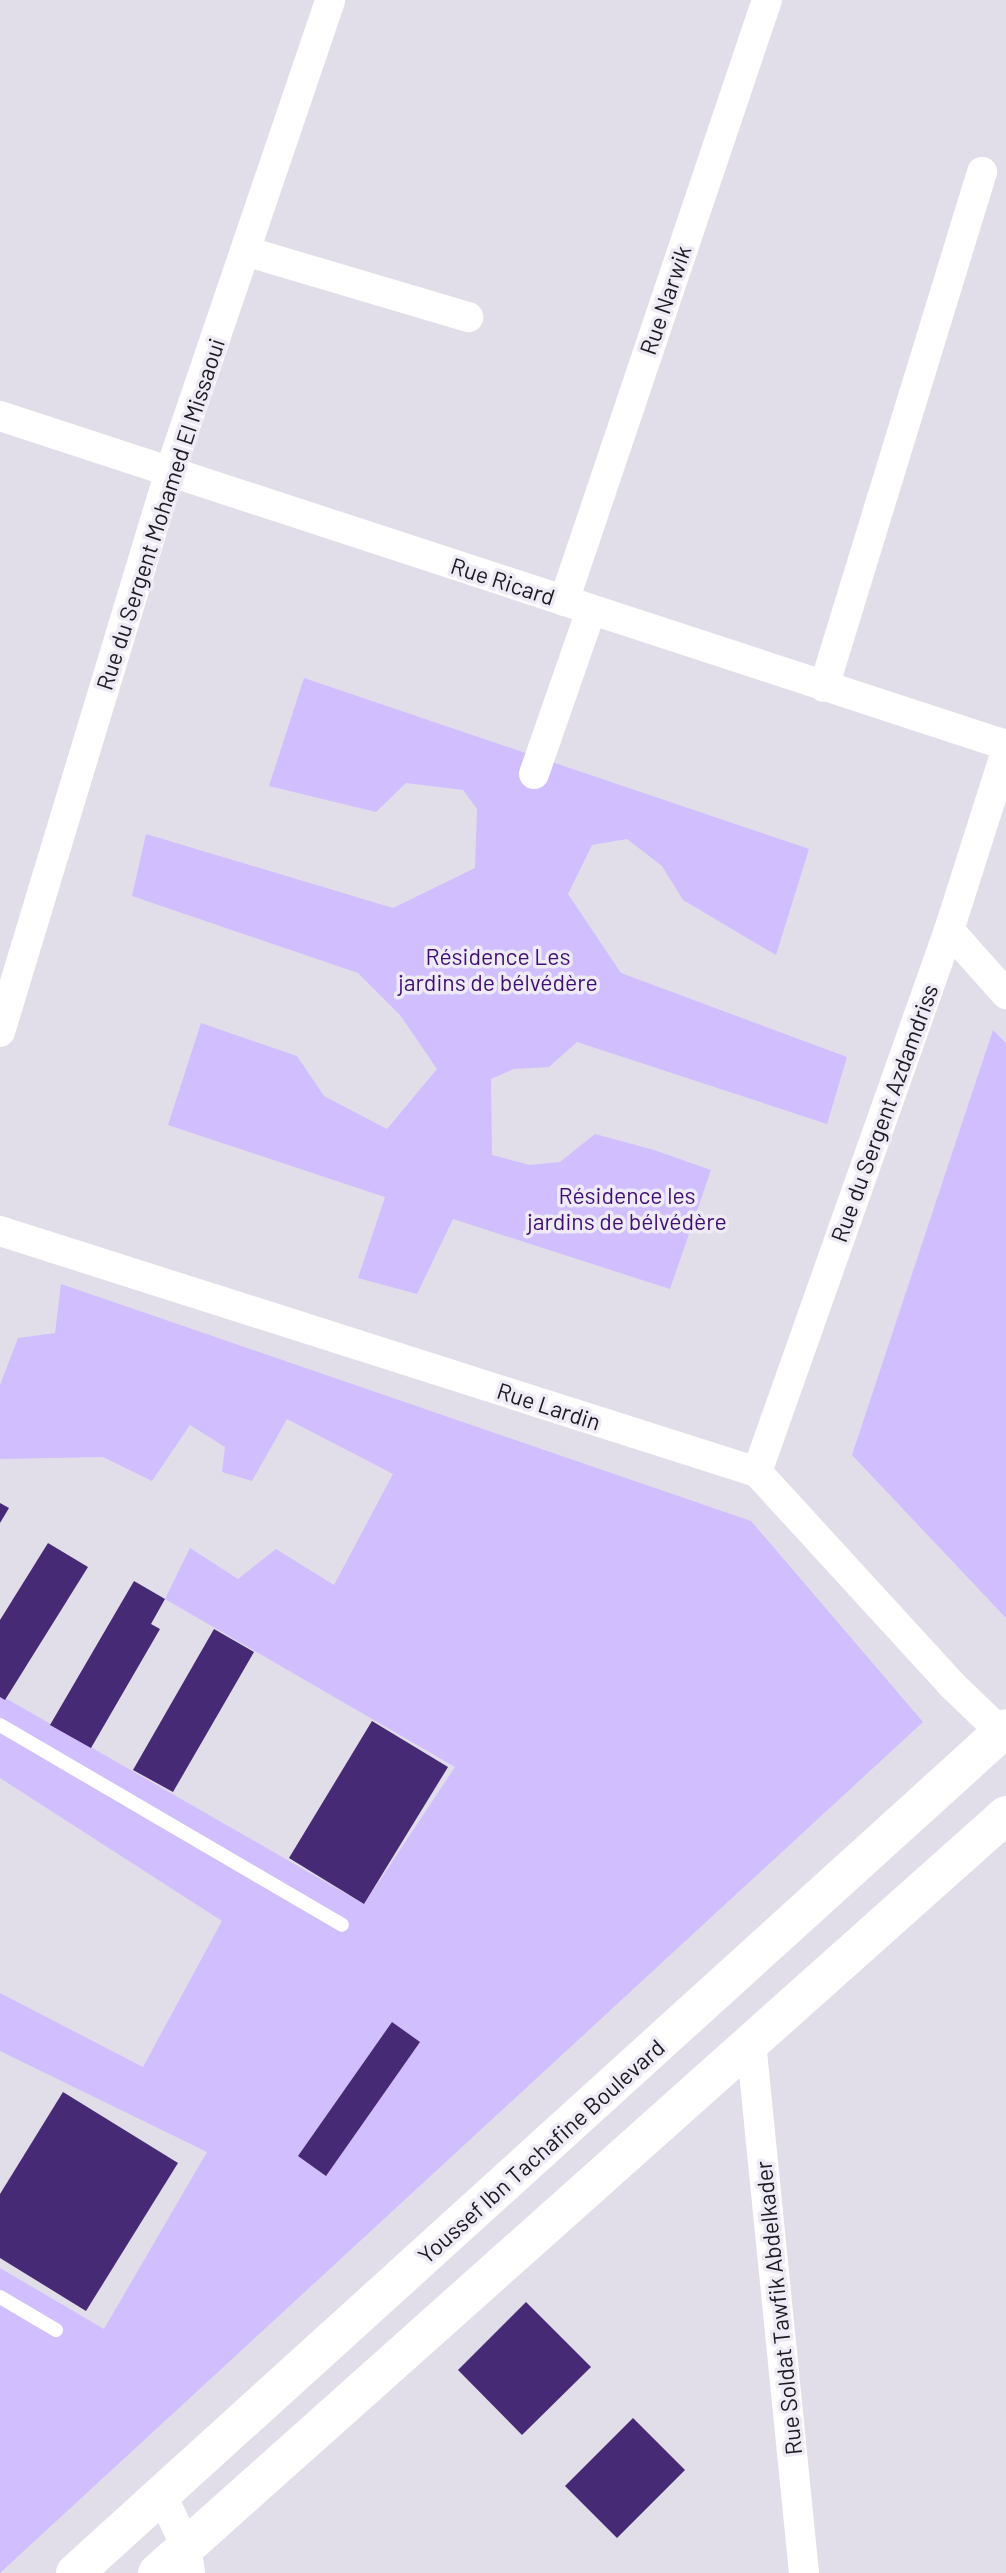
<!DOCTYPE html>
<meta charset="utf-8">
<style>
body{margin:0}
#map{position:relative;width:1006px;height:2573px;overflow:hidden;background:#e1dee9;font-family:Barlow,sans-serif}
div>[style]{position:absolute}
[style*='--x']{left:calc(var(--x)*1px);top:calc(var(--y)*1px);width:calc(var(--w)*1px);rotate:calc(var(--a)*1deg)}
.green>*{inset:0;background:#d1befe}
.building>*{inset:0;background:#472a75}
.service>*{height:14px;margin:-7px;padding:0 7px;transform-origin:7px;border-radius:7px;background:#fff}
.minor>*{height:30px;margin:-15px;padding:0 15px;transform-origin:15px;border-radius:15px;background:#fff}
.primary>*{height:38px;margin:-19px;padding:0 19px;transform-origin:19px;border-radius:19px;background:#fff}
span{translate:-50% -50%;white-space:nowrap;text-align:center;line-height:1.15;-webkit-text-stroke:7px #eeebf6;paint-order:stroke}
.street-label{font-size:23px;color:#1c1a1e}
.park-label{font-size:23px;color:#3f0f74}
</style>
<div id="map">
<div class="green">
<div style="clip-path:polygon(304px 678px,809px 849px,776px 955px,683px 900px,662px 866px,627px 839px,592px 845px,568px 894px,621px 973px,847px 1057px,827px 1124px,577px 1042px,549px 1067px,514px 1069px,491px 1079px,492px 1155px,530px 1165px,560px 1162px,595px 1134px,654px 1150px,711px 1170px,670px 1289px,453px 1219px,417px 1294px,358px 1278px,385px 1197px,168px 1125px,201px 1023px,297px 1056px,324px 1096px,387px 1129px,437px 1069px,400px 1015px,358px 973px,132px 896px,146px 834px,393px 908px,475px 868px,477px 809px,463px 790px,406px 783px,376px 812px,269px 786px)"></div>
<div style="clip-path:polygon(993px 1030px,1006px 1043px,1006px 1618px,852px 1455px)"></div>
<div style="clip-path:polygon(61px 1284px,751px 1521px,923px 1722px,0 2573px,0 2268px,104px 2329px,207px 2152px,0 2051px,0 1993px,143px 2067px,222px 1921px,0 1778px,0 1695px,364px 1904px,455px 1767px,165px 1599px,190px 1548px,238px 1579px,276px 1549px,334px 1585px,393px 1474px,287px 1419px,252px 1481px,222px 1472px,225px 1447px,190px 1425px,152px 1481px,103px 1457px,0 1459px,0 1385px,18px 1338px,55px 1333px)"></div>
</div>
<div class="building">
<div style="clip-path:polygon(0 1503px,9px 1508px,0 1523px)"></div>
<div style="clip-path:polygon(48px 1543px,88px 1567px,5px 1700px,0 1697px,0 1620px)"></div>
<div style="clip-path:polygon(134px 1581px,165px 1599px,151px 1624px,160px 1629px,91px 1748px,50px 1725px)"></div>
<div style="clip-path:polygon(214px 1629px,254px 1652px,173px 1792px,133px 1770px)"></div>
<div style="clip-path:polygon(372px 1721px,448px 1767px,364px 1904px,289px 1858px)"></div>
<div style="clip-path:polygon(392px 2022px,420px 2042px,326px 2176px,298px 2156px)"></div>
<div style="clip-path:polygon(63px 2092px,178px 2163px,86px 2311px,0 2258px,0 2194px)"></div>
<div style="clip-path:polygon(526px 2302px,591px 2367px,522px 2435px,458px 2370px)"></div>
<div style="clip-path:polygon(633px 2418px,685px 2470px,617px 2538px,565px 2486px)"></div>
</div>
<div class="service">
<div style="--x:0;--y:1725;--w:396;--a:30.3"></div>
<div style="--x:0;--y:2297;--w:65;--a:30.5"></div>
</div>
<div class="minor">
<div style="--x:245;--y:251;--w:233;--a:16.5"></div>
<div style="--x:0;--y:416;--w:1058;--a:18.11"></div>
<div style="--x:564;--y:601;--w:634;--a:-71.34"></div>
<div style="--x:824;--y:687;--w:539;--a:-72.94"></div>
<div style="--x:534;--y:774;--w:174;--a:-70.8"></div>
<div style="--x:949;--y:930;--w:86;--a:48.3"></div>
<div style="--x:0;--y:1032;--w:586;--a:-73.14"></div>
<div style="--x:170;--y:471;--w:497;--a:-71.2"></div>
<div style="--x:0;--y:1231;--w:794;--a:17.66"></div>
<div style="--x:757;--y:1472;--w:289;--a:47.5"></div>
<div style="--x:952;--y:1685;--w:68;--a:43.8"></div>
<div style="--x:757;--y:1472;--w:575;--a:-70.49"></div>
<div style="--x:949;--y:930;--w:188;--a:-72.3"></div>
<div style="--x:751;--y:2042;--w:534;--a:84.3"></div>
<div style="--x:162;--y:2495;--w:57;--a:65.2"></div>
<div style="--x:186;--y:2547;--w:26;--a:81"></div>
</div>
<div class="primary">
<div style="--x:75;--y:2573;--w:1257;--a:-42.23"></div>
<div style="--x:157;--y:2573;--w:1138;--a:-41.76"></div>
</div>
<div class="street-label">
<span style="left:665px;top:300px;rotate:-71deg">Rue Narwik</span>
<span style="left:160px;top:514px;rotate:-72deg">Rue du Sergent Mohamed El Missaoui</span>
<span style="left:503px;top:581px;rotate:18deg">Rue Ricard</span>
<span style="left:884px;top:1113px;rotate:-70deg">Rue du Sergent Azdamdriss</span>
<span style="left:549px;top:1406px;rotate:18deg">Rue Lardin</span>
<span style="left:541px;top:2151px;rotate:-42deg">Youssef Ibn Tachafine Boulevard</span>
<span style="left:778px;top:2308px;rotate:-96deg">Rue Soldat Tawfik Abdelkader</span>
</div>
<div class="park-label">
<span style="left:498px;top:969px">Résidence Les<br>jardins de bélvédère</span>
<span style="left:627px;top:1208px">Résidence les<br>jardins de bélvédère</span>
</div>
</div>
